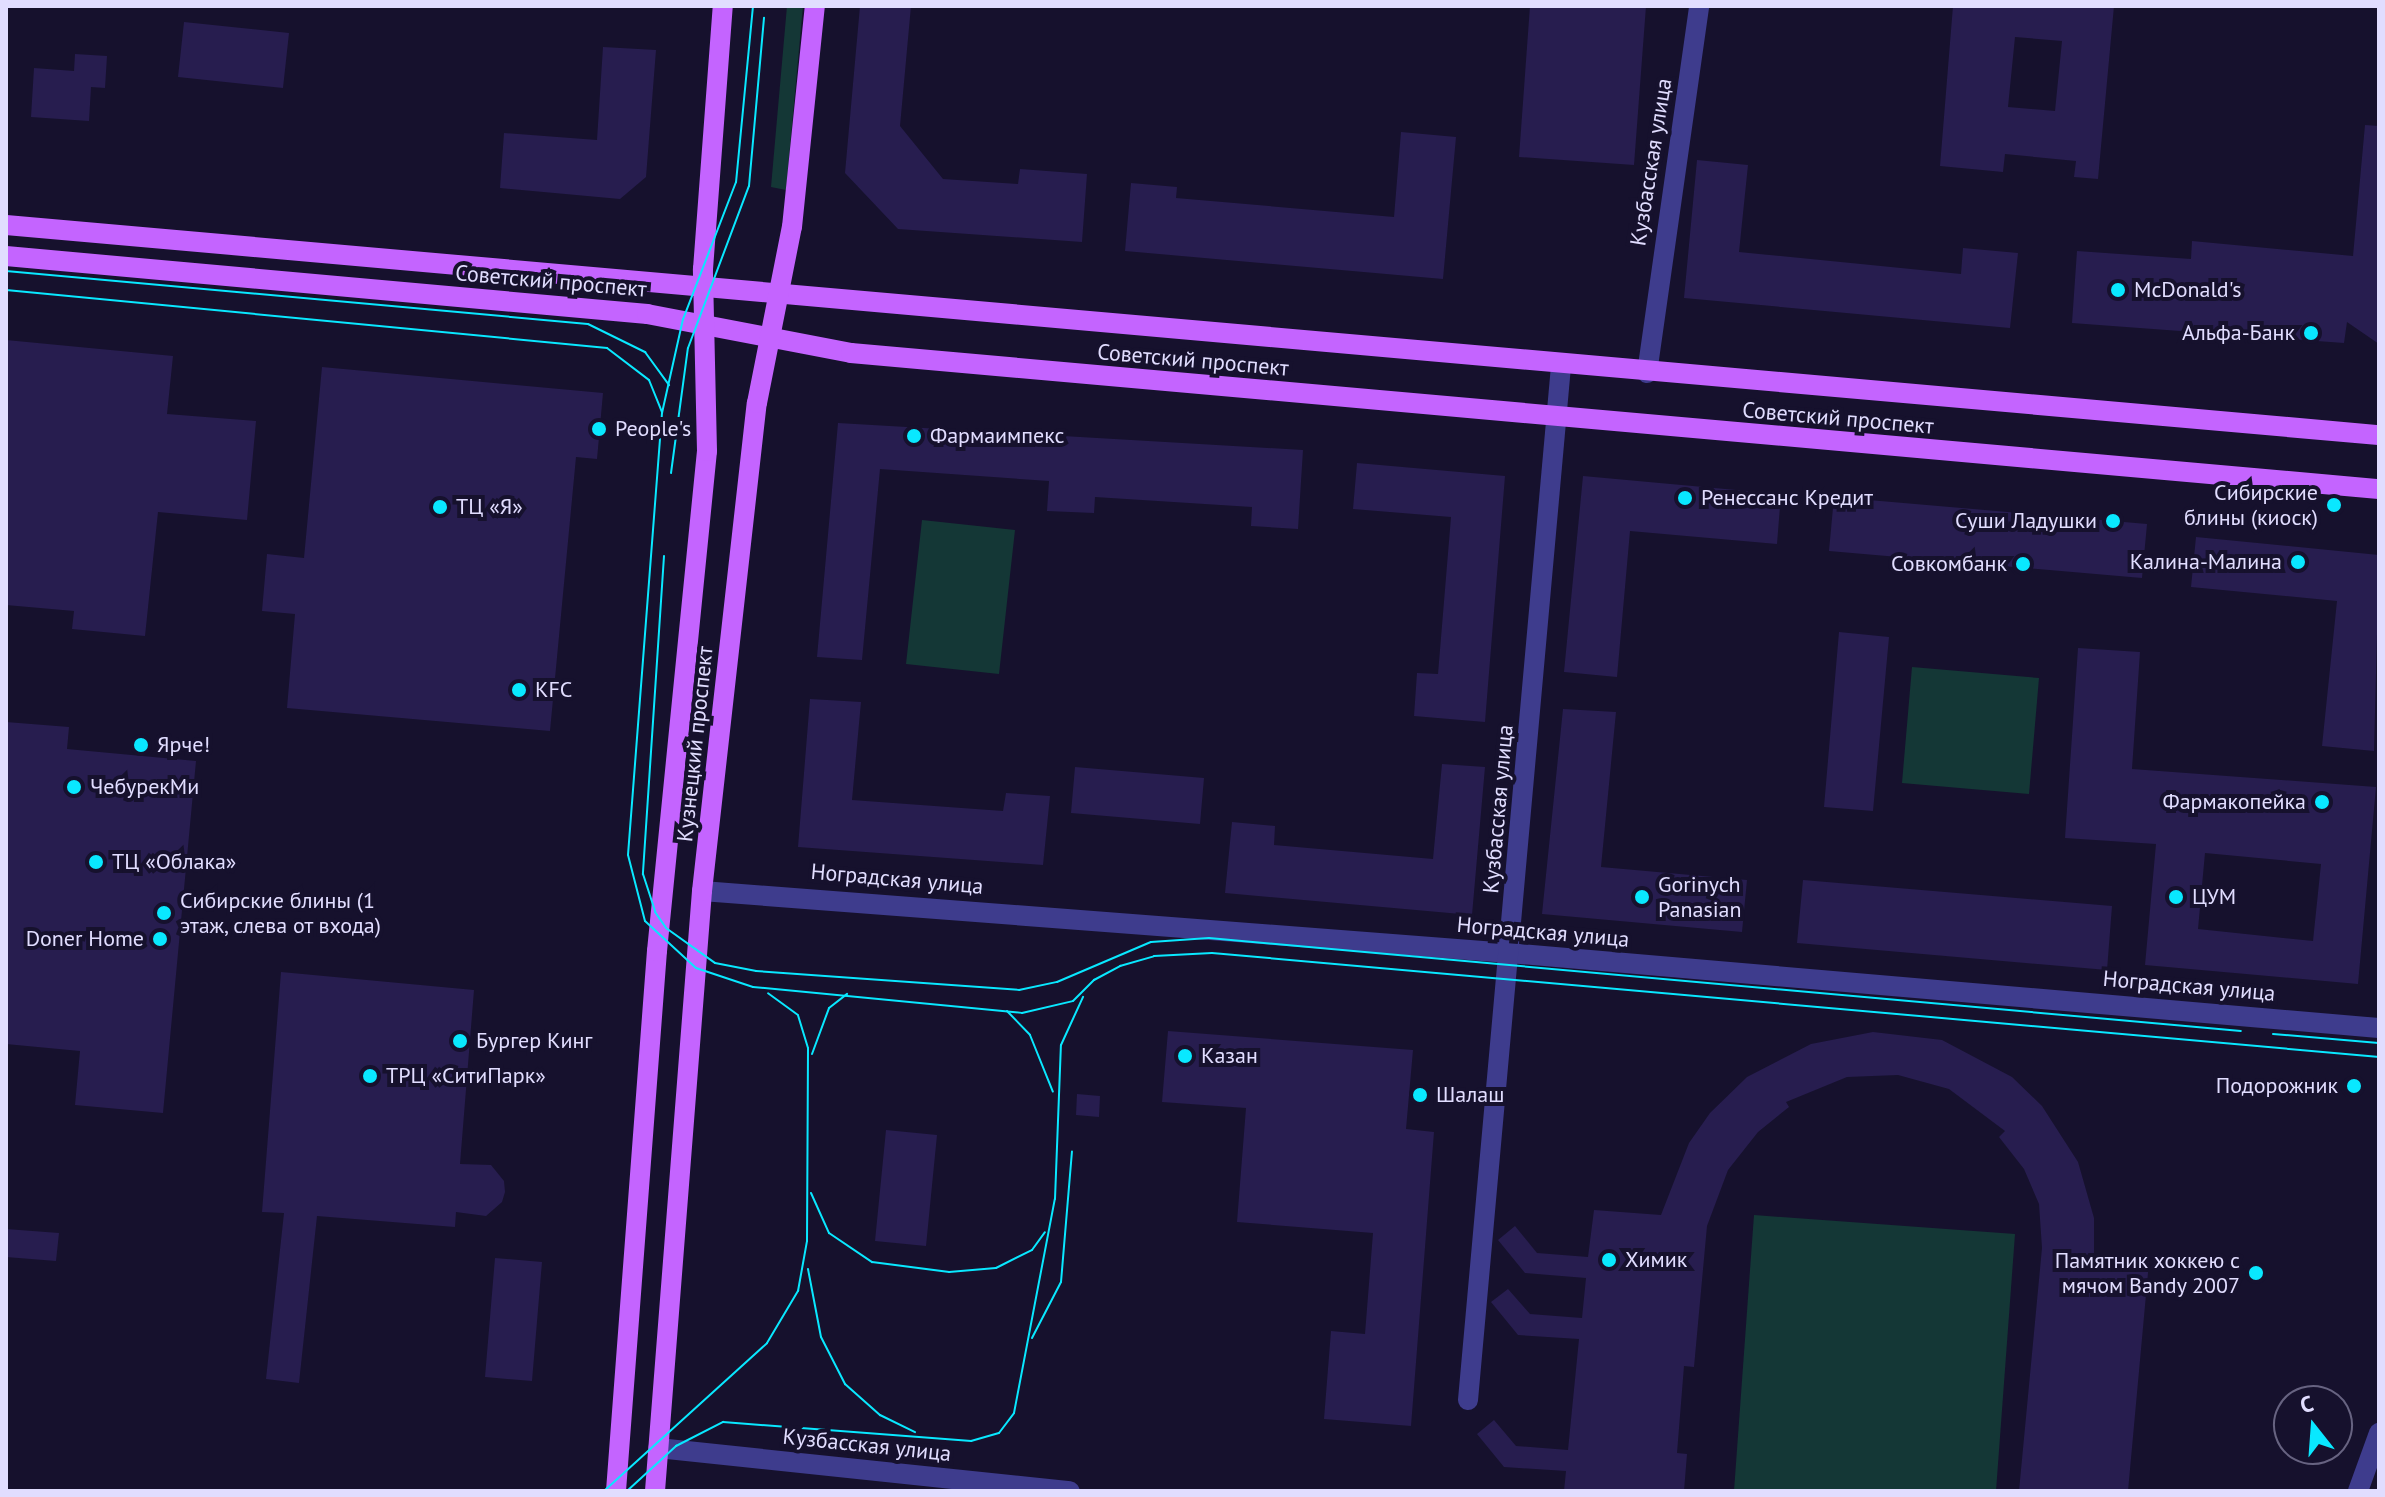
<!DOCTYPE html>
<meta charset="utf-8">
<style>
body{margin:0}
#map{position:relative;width:2385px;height:1497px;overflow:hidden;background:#16112d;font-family:"PT Sans",sans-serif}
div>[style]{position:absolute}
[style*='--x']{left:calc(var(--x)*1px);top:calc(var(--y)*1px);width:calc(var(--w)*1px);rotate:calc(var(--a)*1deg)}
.green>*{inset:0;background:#143736}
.building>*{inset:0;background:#271d4f}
.minor>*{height:20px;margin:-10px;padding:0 10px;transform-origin:10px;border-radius:10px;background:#3e3c8d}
.major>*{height:20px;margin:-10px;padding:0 10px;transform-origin:10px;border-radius:10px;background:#c464ff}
.tram>*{height:2px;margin:-1px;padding:0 1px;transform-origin:1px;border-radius:1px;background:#09e8ff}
.dots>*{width:22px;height:22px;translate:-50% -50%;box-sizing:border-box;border:4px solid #16112d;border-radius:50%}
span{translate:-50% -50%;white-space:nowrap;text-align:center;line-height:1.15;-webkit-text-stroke:8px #16112d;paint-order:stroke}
.street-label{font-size:22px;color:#e1ddff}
.poi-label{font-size:22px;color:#e1ddff}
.left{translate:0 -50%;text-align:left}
.right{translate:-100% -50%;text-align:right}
.frame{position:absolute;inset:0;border:8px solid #e1ddff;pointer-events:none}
.north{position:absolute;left:2273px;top:1385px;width:80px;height:80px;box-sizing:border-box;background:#16112d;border:2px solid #676381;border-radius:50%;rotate:343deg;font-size:22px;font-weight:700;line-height:32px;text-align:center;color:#e1ddff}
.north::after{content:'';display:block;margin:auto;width:28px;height:36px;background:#09e8ff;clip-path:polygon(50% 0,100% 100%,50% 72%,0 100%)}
</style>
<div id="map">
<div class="green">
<div style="clip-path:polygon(787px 6px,803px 6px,786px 190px,771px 187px)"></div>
<div style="clip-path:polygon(922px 520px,1015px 530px,999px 674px,906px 664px)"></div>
<div style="clip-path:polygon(1912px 667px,2039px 678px,2029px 794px,1902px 783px)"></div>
<div style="clip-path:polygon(1754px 1215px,2015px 1234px,1996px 1491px,1734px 1491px)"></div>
</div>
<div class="building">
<div style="clip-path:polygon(860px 6px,911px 6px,900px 126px,943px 179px,1018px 184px,1020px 169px,1087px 174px,1082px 242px,898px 229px,845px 173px)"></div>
<div style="clip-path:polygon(1530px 6px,1646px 6px,1634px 165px,1519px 157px)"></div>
<div style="clip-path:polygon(evenodd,1953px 6px,2114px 6px,2098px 179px,2074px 177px,2076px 161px,2005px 154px,2003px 172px,1940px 166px,1953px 6px,2015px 37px,2062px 41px,2055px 111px,2008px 107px,2015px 37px)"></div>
<div style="clip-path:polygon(184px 22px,289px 33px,283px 88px,178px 77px)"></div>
<div style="clip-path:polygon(603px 47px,656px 50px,646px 177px,620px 199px,500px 188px,504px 133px,597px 140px)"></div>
<div style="clip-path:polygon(75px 54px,107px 56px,105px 88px,91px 87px,89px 121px,31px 117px,34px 68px,74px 71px)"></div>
<div style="clip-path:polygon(2365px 125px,2379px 126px,2379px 344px,2347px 322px,2344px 343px,2072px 323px,2077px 251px,2191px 259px,2192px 241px,2353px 256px)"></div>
<div style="clip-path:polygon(1401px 132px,1456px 137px,1443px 279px,1125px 251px,1131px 183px,1177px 187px,1176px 198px,1394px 217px)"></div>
<div style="clip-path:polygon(1697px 160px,1748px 165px,1739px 252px,1961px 274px,1963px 248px,2018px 253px,2010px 328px,1684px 298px)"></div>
<div style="clip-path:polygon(6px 340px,173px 356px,167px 414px,256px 421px,247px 520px,158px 512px,145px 636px,72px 629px,74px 611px,6px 605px)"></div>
<div style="clip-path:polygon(322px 367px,603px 393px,597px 459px,576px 457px,550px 731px,287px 708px,295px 614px,262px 611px,267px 554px,304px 558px)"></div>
<div style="clip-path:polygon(838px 423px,1303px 450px,1298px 529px,1251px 526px,1252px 507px,1095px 497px,1094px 513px,1047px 511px,1049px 481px,880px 469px,862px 660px,817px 657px)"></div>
<div style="clip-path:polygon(1357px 463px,1505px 476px,1485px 722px,1414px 716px,1417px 673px,1438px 674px,1451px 517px,1353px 509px)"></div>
<div style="clip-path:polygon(1583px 476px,1781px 494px,1777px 544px,1630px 531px,1617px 677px,1564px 672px)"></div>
<div style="clip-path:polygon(1834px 497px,2147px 524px,2142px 578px,1829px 551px)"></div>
<div style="clip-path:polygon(2196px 537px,2379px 555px,2374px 751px,2322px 746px,2337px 601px,2191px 587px)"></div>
<div style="clip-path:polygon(1839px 632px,1889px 637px,1873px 811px,1824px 807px)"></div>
<div style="clip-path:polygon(evenodd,2078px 648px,2140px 652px,2132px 769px,2376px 787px,2358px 984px,2145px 965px,2156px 844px,2065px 838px,2078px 648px,2205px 853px,2321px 864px,2313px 941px,2198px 929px,2205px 853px)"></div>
<div style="clip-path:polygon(810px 699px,861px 702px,852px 800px,1003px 811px,1006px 793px,1050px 796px,1043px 865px,798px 847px)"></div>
<div style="clip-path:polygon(1563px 709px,1616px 712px,1601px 867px,1747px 880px,1742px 932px,1542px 914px)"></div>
<div style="clip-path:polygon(6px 722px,69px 727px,67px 749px,196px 761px,163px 1113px,75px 1105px,80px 1051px,6px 1044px)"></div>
<div style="clip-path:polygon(1442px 764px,1485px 767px,1472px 915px,1225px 893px,1232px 822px,1275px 826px,1274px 845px,1433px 859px)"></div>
<div style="clip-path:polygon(1075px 767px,1204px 778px,1200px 824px,1071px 813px)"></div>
<div style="clip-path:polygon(1803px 880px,2112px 906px,2107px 970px,1797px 943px)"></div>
<div style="clip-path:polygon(281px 972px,474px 990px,460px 1164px,491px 1165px,504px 1181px,505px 1192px,502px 1202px,486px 1216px,456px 1212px,455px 1227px,317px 1216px,299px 1383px,266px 1379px,284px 1213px,262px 1212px)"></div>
<div style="clip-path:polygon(1168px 1031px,1413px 1050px,1406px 1129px,1434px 1132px,1411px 1426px,1324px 1419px,1331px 1331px,1365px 1334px,1373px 1233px,1237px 1222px,1246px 1108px,1162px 1102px)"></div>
<div style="clip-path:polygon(1873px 1032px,1942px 1040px,2012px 1077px,2042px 1106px,2078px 1162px,2094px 1218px,2094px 1257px,2149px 1262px,2128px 1491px,2019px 1491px,2042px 1248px,2039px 1204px,2024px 1169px,1999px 1137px,2005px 1131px,1949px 1089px,1898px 1075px,1847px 1077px,1786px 1102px,1789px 1107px,1758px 1132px,1728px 1170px,1707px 1226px,1694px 1367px,1684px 1366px,1677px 1453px,1687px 1454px,1684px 1491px,1564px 1491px,1566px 1471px,1504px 1467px,1477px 1434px,1494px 1420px,1516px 1446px,1568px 1450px,1579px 1339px,1518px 1335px,1491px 1302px,1508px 1289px,1530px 1314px,1582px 1318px,1586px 1278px,1525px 1273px,1498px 1240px,1515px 1226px,1537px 1253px,1588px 1257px,1594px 1210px,1661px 1215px,1689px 1143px,1710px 1113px,1747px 1077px,1811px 1044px)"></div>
<div style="clip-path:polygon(1077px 1094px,1100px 1096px,1099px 1117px,1076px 1115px)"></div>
<div style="clip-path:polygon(886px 1130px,937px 1135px,926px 1246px,875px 1241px)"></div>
<div style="clip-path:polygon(6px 1229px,59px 1233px,56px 1261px,6px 1257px)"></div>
<div style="clip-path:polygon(495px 1258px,542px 1262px,532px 1381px,485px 1377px)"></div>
</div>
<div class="minor">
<div style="--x:1647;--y:373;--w:371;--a:-81.9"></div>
<div style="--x:702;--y:891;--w:809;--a:4.39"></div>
<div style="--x:1509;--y:953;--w:873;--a:4.93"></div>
<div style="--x:1468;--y:1400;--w:1038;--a:-84.86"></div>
<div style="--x:658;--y:1448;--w:414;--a:6"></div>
<div style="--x:2358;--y:1491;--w:62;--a:-70.1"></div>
</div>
<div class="major">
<div style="--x:6;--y:225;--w:2382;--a:5.06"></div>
<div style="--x:6;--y:256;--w:644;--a:5.17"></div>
<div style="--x:647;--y:314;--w:208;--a:10.8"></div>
<div style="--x:851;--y:353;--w:1534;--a:5.09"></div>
<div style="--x:616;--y:1491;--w:542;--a:-85.66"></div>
<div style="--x:657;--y:951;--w:502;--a:-84.29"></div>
<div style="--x:707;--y:451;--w:182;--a:-91.3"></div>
<div style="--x:703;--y:269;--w:264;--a:-85.7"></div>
<div style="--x:655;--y:1491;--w:602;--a:-85.52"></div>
<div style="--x:702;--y:891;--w:491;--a:-83.6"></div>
<div style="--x:757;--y:403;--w:179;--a:-78.8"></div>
<div style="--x:792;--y:227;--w:222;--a:-84.1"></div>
</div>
<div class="tram">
<div style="--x:753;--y:6;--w:177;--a:95.5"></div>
<div style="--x:736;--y:182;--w:147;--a:111.1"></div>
<div style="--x:683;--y:319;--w:96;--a:102.6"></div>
<div style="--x:662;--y:413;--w:443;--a:94.4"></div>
<div style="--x:628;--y:855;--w:68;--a:75.6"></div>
<div style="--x:645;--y:921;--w:69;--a:42.7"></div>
<div style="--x:696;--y:968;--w:60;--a:18.4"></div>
<div style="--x:753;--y:987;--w:270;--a:5.5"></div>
<div style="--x:1022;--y:1013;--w:52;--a:-13.2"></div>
<div style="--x:1073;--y:1001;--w:30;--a:-45"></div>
<div style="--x:1094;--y:980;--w:30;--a:-28"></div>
<div style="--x:1120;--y:966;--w:35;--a:-16"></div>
<div style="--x:1154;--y:956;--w:58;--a:-3"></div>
<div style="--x:1212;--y:953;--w:1172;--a:5.09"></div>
<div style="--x:6;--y:271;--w:584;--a:5.2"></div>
<div style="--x:588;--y:324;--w:64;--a:26.2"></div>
<div style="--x:645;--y:352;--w:41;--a:54"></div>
<div style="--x:6;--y:290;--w:604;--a:5.51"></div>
<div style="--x:607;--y:348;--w:53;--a:37.3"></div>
<div style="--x:649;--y:380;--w:35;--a:68"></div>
<div style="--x:671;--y:473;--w:126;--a:-82.3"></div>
<div style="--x:688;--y:348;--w:173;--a:-69.4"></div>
<div style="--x:749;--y:186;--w:169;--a:-84.9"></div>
<div style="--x:664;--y:556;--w:319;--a:93.8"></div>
<div style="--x:643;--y:874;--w:40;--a:72"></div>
<div style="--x:655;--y:912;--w:19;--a:55"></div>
<div style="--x:666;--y:928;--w:60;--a:35.5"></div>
<div style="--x:715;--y:963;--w:42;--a:11"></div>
<div style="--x:756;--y:971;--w:264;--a:4.1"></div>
<div style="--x:1019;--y:990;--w:39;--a:-12"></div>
<div style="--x:1057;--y:982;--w:102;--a:-23.1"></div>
<div style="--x:1151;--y:942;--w:58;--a:-3.9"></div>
<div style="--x:1209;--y:938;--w:1036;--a:5.15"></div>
<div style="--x:1007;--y:1011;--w:33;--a:46"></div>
<div style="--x:1030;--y:1035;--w:61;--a:68"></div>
<div style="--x:2273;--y:1034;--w:106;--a:4.9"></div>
<div style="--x:812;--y:1054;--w:49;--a:-69.7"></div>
<div style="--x:829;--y:1008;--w:23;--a:-38"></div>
<div style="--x:811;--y:1193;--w:44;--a:65.8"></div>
<div style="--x:829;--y:1233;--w:52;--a:34"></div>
<div style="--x:872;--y:1262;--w:78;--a:7.4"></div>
<div style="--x:949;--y:1272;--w:47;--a:-4.9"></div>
<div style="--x:996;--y:1268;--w:40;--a:-26.6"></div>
<div style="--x:1032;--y:1250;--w:22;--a:-54"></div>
<div style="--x:808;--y:1269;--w:69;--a:79.2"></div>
<div style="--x:821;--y:1337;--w:53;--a:62.9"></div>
<div style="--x:845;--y:1384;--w:47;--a:41.5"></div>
<div style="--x:880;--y:1415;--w:39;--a:26"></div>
<div style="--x:1032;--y:1338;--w:63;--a:-62.6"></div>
<div style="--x:1061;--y:1282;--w:131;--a:-85.2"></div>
<div style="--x:604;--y:1491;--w:220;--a:-42.2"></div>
<div style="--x:767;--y:1343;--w:61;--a:-59.2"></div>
<div style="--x:798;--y:1291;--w:51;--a:-79.8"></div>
<div style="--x:807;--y:1241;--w:193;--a:-89.7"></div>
<div style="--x:808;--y:1048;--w:34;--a:-107"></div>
<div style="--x:798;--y:1015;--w:37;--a:-144"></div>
<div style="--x:627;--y:1491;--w:67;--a:-42.6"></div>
<div style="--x:676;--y:1446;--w:53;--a:-27.1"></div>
<div style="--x:723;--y:1422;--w:249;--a:4.4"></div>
<div style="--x:971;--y:1441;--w:29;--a:-16"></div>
<div style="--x:999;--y:1433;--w:25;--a:-53"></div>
<div style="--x:1014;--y:1413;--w:218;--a:-79.2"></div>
<div style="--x:1055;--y:1199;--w:154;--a:-87.8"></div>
<div style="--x:1061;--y:1045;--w:53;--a:-65.4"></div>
</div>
<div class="dots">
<div style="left:2118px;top:290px;background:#09e8ff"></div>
<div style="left:2311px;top:333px;background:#09e8ff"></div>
<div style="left:599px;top:429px;background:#09e8ff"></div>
<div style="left:914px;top:436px;background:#09e8ff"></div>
<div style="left:1685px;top:498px;background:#09e8ff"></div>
<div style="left:2334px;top:505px;background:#09e8ff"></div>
<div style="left:440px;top:507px;background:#09e8ff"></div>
<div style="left:2113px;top:521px;background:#09e8ff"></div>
<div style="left:2298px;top:562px;background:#09e8ff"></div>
<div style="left:2023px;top:564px;background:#09e8ff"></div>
<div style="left:519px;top:690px;background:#09e8ff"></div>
<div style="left:141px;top:745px;background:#09e8ff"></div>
<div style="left:74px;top:787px;background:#09e8ff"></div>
<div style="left:2322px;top:802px;background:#09e8ff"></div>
<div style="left:96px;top:862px;background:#09e8ff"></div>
<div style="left:1642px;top:897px;background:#09e8ff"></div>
<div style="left:2176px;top:897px;background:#09e8ff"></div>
<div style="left:164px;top:913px;background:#09e8ff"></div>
<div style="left:160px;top:939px;background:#09e8ff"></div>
<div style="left:460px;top:1041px;background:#09e8ff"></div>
<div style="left:1185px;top:1056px;background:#09e8ff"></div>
<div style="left:370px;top:1076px;background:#09e8ff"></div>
<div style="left:2354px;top:1086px;background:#09e8ff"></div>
<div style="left:1420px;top:1095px;background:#09e8ff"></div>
<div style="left:1609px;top:1260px;background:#09e8ff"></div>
<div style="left:2256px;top:1273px;background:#09e8ff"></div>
</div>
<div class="street-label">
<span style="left:1651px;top:162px;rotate:-81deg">Кузбасская улица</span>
<span style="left:551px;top:281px;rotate:5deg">Советский проспект</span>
<span style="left:1193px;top:360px;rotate:5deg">Советский проспект</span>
<span style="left:1838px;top:418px;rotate:5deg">Советский проспект</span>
<span style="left:695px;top:744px;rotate:-84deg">Кузнецкий проспект</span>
<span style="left:1498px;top:809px;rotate:-85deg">Кузбасская улица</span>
<span style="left:897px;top:879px;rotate:5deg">Ноградская улица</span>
<span style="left:1543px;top:932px;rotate:5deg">Ноградская улица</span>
<span style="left:2189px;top:986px;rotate:5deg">Ноградская улица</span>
<span style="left:867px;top:1445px;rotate:6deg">Кузбасская улица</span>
</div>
<div class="poi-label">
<span class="left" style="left:2134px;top:290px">McDonald's</span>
<span class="right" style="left:2295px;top:333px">Альфа-Банк</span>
<span class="left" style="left:615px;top:429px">People's</span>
<span class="left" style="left:930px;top:436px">Фармаимпекс</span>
<span class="right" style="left:2318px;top:505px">Сибирские<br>блины (киоск)</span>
<span class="left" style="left:1701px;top:498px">Ренессанс Кредит</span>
<span class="left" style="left:456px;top:507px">ТЦ «Я»</span>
<span class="right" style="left:2097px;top:521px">Суши Ладушки</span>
<span class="right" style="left:2282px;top:562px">Калина-Малина</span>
<span class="right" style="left:2007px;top:564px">Совкомбанк</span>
<span class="left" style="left:535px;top:690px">KFC</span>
<span class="left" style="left:157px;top:745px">Ярче!</span>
<span class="left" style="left:90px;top:787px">ЧебурекМи</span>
<span class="right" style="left:2306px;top:802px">Фармакопейка</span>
<span class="left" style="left:112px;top:862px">ТЦ «Облака»</span>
<span class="left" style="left:1658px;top:897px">Gorinych<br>Panasian</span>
<span class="left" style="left:2192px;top:897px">ЦУМ</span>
<span class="left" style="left:180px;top:913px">Сибирские блины (1<br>этаж, слева от входа)</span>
<span class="right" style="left:144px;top:939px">Doner Home</span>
<span class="left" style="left:476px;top:1041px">Бургер Кинг</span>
<span class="left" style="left:1201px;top:1056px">Казан</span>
<span class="left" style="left:386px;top:1076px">ТРЦ «СитиПарк»</span>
<span class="right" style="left:2338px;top:1086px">Подорожник</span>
<span class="left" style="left:1436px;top:1095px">Шалаш</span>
<span class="left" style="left:1625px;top:1260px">Химик</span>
<span class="right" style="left:2240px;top:1273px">Памятник хоккею с<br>мячом Bandy 2007</span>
</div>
<div class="frame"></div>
<div class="north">С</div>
</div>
